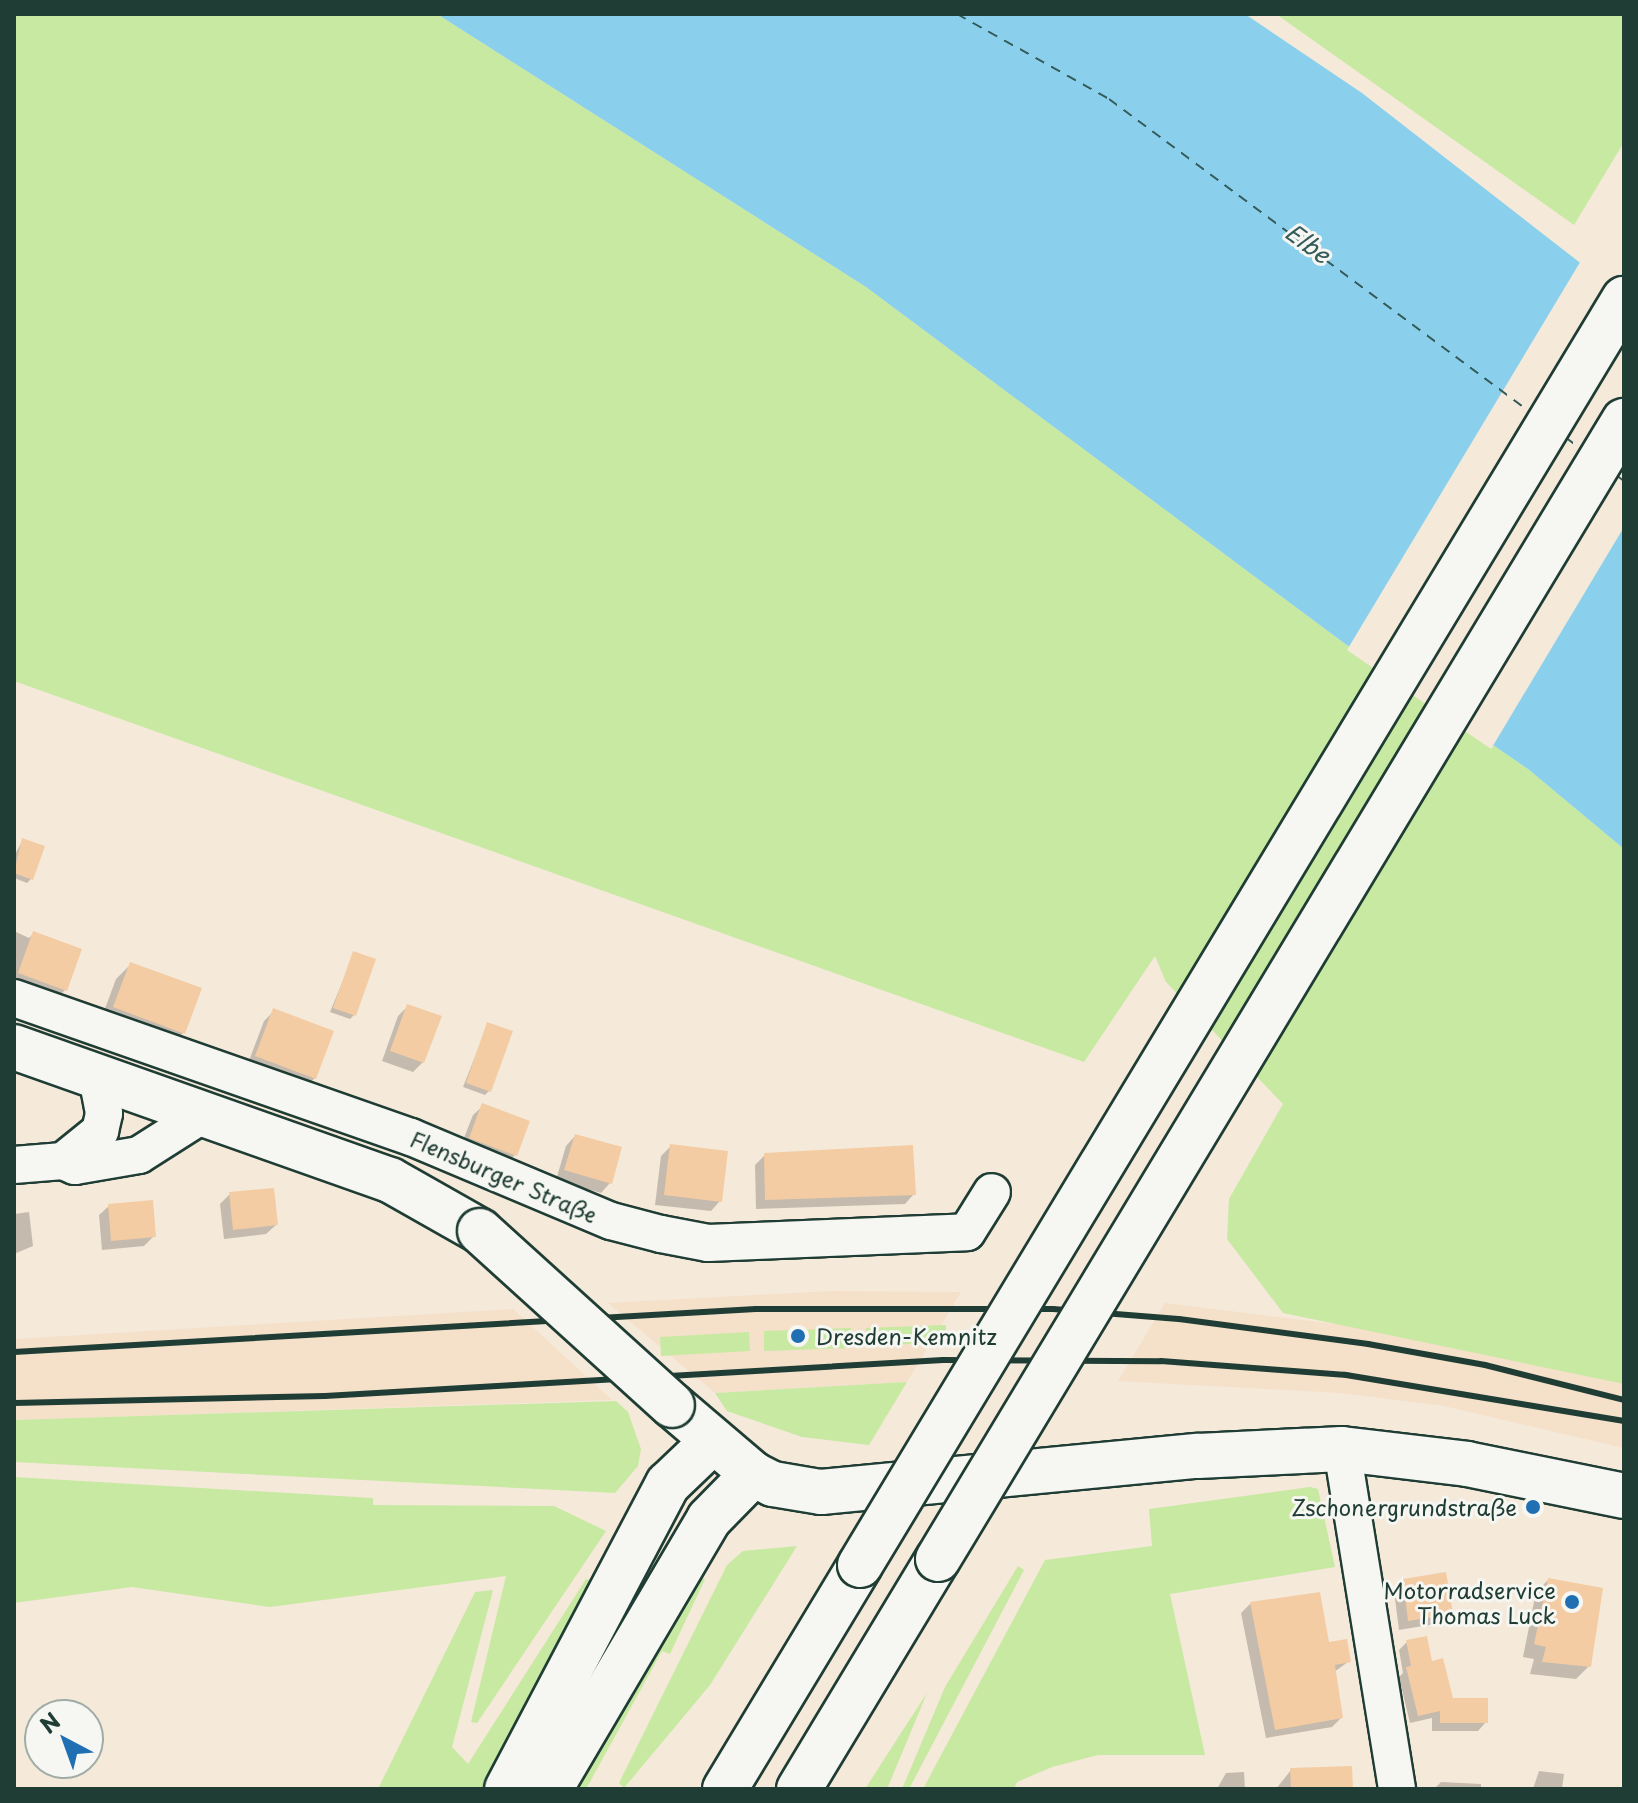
<!DOCTYPE html>
<meta charset="utf-8">
<style>
body{margin:0}
#map{position:relative;width:1638px;height:1803px;overflow:hidden;background:#f5e9da;font-family:"Playpen Sans",sans-serif}
div>[style]{position:absolute}
[style*='--x']{left:calc(var(--x)*1px);top:calc(var(--y)*1px);width:calc(var(--w)*1px);rotate:calc(var(--a)*1deg)}
.built>*{inset:0;background:#f5e0ca}
.green>*{inset:0;background:#c7e9a2}
.water>*{inset:0;background:#8ad0ec}
.pier>*{inset:0;background:#f5e9da}
.shadow>*{inset:0;background:#0003}
.ferry>*{height:2px;margin-top:-1px;transform-origin:0;background:repeating-linear-gradient(90deg,#345a59 0 10px,transparent 0 18px)}
.building>*{inset:0;background:#f4cca3}
.roads{filter:drop-shadow(2px 0 #1f3d34) drop-shadow(-2px 0 #1f3d34) drop-shadow(0 2px #1f3d34) drop-shadow(0 -2px #1f3d34)}
.minor>*{height:36px;margin:-18px;padding:0 18px;transform-origin:18px;border-radius:18px;background:#f6f6f2}
.major>*{height:44px;margin:-22px;padding:0 22px;transform-origin:22px;border-radius:22px;background:#f6f6f2}
.highway>*{height:44px;margin:-22px;padding:0 22px;transform-origin:22px;border-radius:22px;background:#f6f6f2}
.rail>*{height:6px;margin:-3px;padding:0 3px;transform-origin:3px;border-radius:3px;background:#1f3d34}
.bridges{filter:drop-shadow(2px 0 #1f3d34) drop-shadow(-2px 0 #1f3d34) drop-shadow(0 2px #1f3d34) drop-shadow(0 -2px #1f3d34)}
.major-bridge>*{height:44px;margin:-22px;padding:0 22px;transform-origin:22px;border-radius:22px;background:#f6f6f2}
.highway-bridge>*{height:44px;margin:-22px;padding:0 22px;transform-origin:22px;border-radius:22px;background:#f6f6f2}
.dots>*{width:22px;height:22px;translate:-50% -50%;box-sizing:border-box;border:4px solid #f6f6f2;border-radius:50%}
span{translate:-50% -50%;white-space:nowrap;text-align:center;line-height:1.15;-webkit-text-stroke:6px #f6f6f2;paint-order:stroke}
.street-label{font-size:22px;color:#1f3d34}
.poi-label{font-size:22px;color:#1f3d34}
.left{translate:0 -50%;text-align:left}
.right{translate:-100% -50%;text-align:right}
.water-label{font-size:24px;color:#345a59;font-style:italic}
.frame{position:absolute;inset:0;border:16px solid #1f3d34;pointer-events:none}
.north{position:absolute;left:24px;top:1699px;width:80px;height:80px;box-sizing:border-box;background:#f6f6f2;border:2px solid #a0aca6;border-radius:50%;rotate:319deg;font-size:22px;font-weight:700;line-height:32px;text-align:center;color:#1f3d34}
.north::after{content:'';display:block;margin:auto;width:28px;height:36px;background:#1f6fb2;clip-path:polygon(50% 0,100% 100%,50% 72%,0 100%)}
</style>
<div id="map">
<div class="built">
<div style="clip-path:polygon(831px 1291px,961px 1292px,907px 1382px,715px 1393px,608px 1303px)"></div>
<div style="clip-path:polygon(1165px 1303px,1374px 1329px,1624px 1384px,1624px 1448px,1444px 1406px,1341px 1393px,1118px 1381px)"></div>
<div style="clip-path:polygon(513px 1309px,612px 1400px,14px 1420px,14px 1339px)"></div>
</div>
<div class="green">
<div style="clip-path:polygon(14px 14px,437px 14px,866px 287px,1344px 643px,1528px 769px,1624px 849px,1624px 1384px,1283px 1313px,1227px 1239px,1229px 1199px,1283px 1104px,1166px 982px,1155px 956px,1084px 1062px,14px 681px)"></div>
<div style="clip-path:polygon(1276px 14px,1624px 14px,1624px 142px,1574px 225px)"></div>
<div style="clip-path:polygon(946px 1325px,946px 1342px,867px 1346px,866px 1328px)"></div>
<div style="clip-path:polygon(851px 1328px,851px 1348px,764px 1351px,764px 1331px)"></div>
<div style="clip-path:polygon(749px 1332px,750px 1351px,661px 1356px,660px 1337px)"></div>
<div style="clip-path:polygon(907px 1382px,869px 1445px,802px 1437px,727px 1411px,715px 1393px)"></div>
<div style="clip-path:polygon(616px 1401px,628px 1412px,641px 1449px,638px 1466px,615px 1493px,14px 1462px,14px 1420px)"></div>
<div style="clip-path:polygon(14px 1477px,373px 1498px,373px 1505px,554px 1506px,606px 1531px,477px 1723px,471px 1722px,506px 1576px,270px 1607px,132px 1587px,14px 1603px)"></div>
<div style="clip-path:polygon(1310px 1487px,1318px 1489px,1335px 1567px,1170px 1594px,1205px 1755px,1098px 1755px,1052px 1767px,1017px 1782px,1014px 1789px,923px 1789px,1045px 1560px,1152px 1546px,1149px 1509px)"></div>
<div style="clip-path:polygon(797px 1546px,710px 1685px,624px 1788px,619px 1783px,727px 1565px,743px 1551px)"></div>
<div style="clip-path:polygon(1018px 1566px,1024px 1570px,909px 1789px,902px 1789px,945px 1687px)"></div>
<div style="clip-path:polygon(698px 1576px,705px 1579px,670px 1654px,662px 1651px,586px 1789px,576px 1789px)"></div>
<div style="clip-path:polygon(586px 1579px,596px 1582px,484px 1789px,378px 1789px,475px 1592px,493px 1590px,452px 1747px,468px 1764px)"></div>
<div style="clip-path:polygon(927px 1693px,887px 1789px,865px 1789px,899px 1736px)"></div>
</div>
<div class="water">
<div style="clip-path:polygon(437px 14px,1245px 14px,1362px 93px,1624px 297px,1624px 849px,1528px 769px,1344px 643px,866px 287px)"></div>
</div>
<div class="pier">
<div style="clip-path:polygon(1582px 259px,1624px 292px,1624px 527px,1491px 749px,1347px 650px)"></div>
</div>
<div class="shadow">
<div style="clip-path:polygon(23px 840px,31px 879px,27px 883px,14px 878px,14px 856px)"></div>
<div style="clip-path:polygon(14px 931px,29px 938px,33px 934px,65px 990px,56px 999px,14px 984px)"></div>
<div style="clip-path:polygon(354px 954px,354px 1015px,350px 1019px,330px 1012px)"></div>
<div style="clip-path:polygon(131px 964px,183px 1033px,168px 1048px,100px 1022px,116px 979px)"></div>
<div style="clip-path:polygon(408px 1006px,423px 1062px,413px 1072px,382px 1061px,398px 1016px)"></div>
<div style="clip-path:polygon(274px 1011px,315px 1078px,305px 1087px,247px 1066px,264px 1021px)"></div>
<div style="clip-path:polygon(488px 1024px,489px 1091px,485px 1095px,463px 1087px)"></div>
<div style="clip-path:polygon(483px 1106px,527px 1122px,515px 1155px,505px 1165px,460px 1148px,473px 1115px)"></div>
<div style="clip-path:polygon(575px 1136px,610px 1183px,601px 1193px,556px 1180px,566px 1146px)"></div>
<div style="clip-path:polygon(671px 1146px,720px 1201px,711px 1211px,655px 1205px,661px 1156px)"></div>
<div style="clip-path:polygon(765px 1155px,914px 1194px,905px 1204px,756px 1209px,755px 1165px)"></div>
<div style="clip-path:polygon(230px 1194px,276px 1225px,266px 1234px,224px 1239px,220px 1204px)"></div>
<div style="clip-path:polygon(109px 1206px,154px 1236px,144px 1246px,102px 1250px,99px 1215px)"></div>
<div style="clip-path:polygon(29px 1212px,33px 1246px,14px 1254px,14px 1214px)"></div>
<div style="clip-path:polygon(1548px 1580px,1589px 1666px,1576px 1679px,1530px 1674px,1534px 1659px,1523px 1657px,1536px 1592px)"></div>
<div style="clip-path:polygon(1403px 1581px,1451px 1613px,1441px 1623px,1399px 1630px,1394px 1591px)"></div>
<div style="clip-path:polygon(1250px 1604px,1327px 1644px,1348px 1662px,1334px 1672px,1341px 1718px,1332px 1727px,1266px 1738px,1241px 1613px)"></div>
<div style="clip-path:polygon(1407px 1642px,1430px 1663px,1451px 1700px,1486px 1722px,1478px 1731px,1432px 1731px,1432px 1718px,1410px 1723px,1399px 1677px,1403px 1673px,1399px 1650px)"></div>
<div style="clip-path:polygon(1291px 1770px,1351px 1789px,1276px 1789px)"></div>
<div style="clip-path:polygon(1539px 1771px,1564px 1774px,1562px 1789px,1533px 1789px)"></div>
<div style="clip-path:polygon(1244px 1772px,1245px 1789px,1217px 1789px,1226px 1773px)"></div>
<div style="clip-path:polygon(1441px 1782px,1481px 1784px,1481px 1789px,1434px 1789px)"></div>
</div>
<div class="ferry">
<div style="--x:957;--y:14;--w:174;--a:29.2"></div>
<div style="--x:1109;--y:99;--w:525;--a:36.63"></div>
<div style="--x:1565;--y:437;--w:21;--a:37"></div>
<div style="--x:1616;--y:475;--w:10;--a:37"></div>
</div>
<div class="building">
<div style="clip-path:polygon(22px 838px,45px 846px,33px 880px,14px 873px)"></div>
<div style="clip-path:polygon(33px 931px,82px 949px,67px 991px,18px 973px)"></div>
<div style="clip-path:polygon(353px 951px,376px 959px,356px 1016px,333px 1008px)"></div>
<div style="clip-path:polygon(130px 962px,202px 988px,185px 1034px,113px 1007px)"></div>
<div style="clip-path:polygon(407px 1004px,442px 1016px,424px 1063px,390px 1051px)"></div>
<div style="clip-path:polygon(273px 1008px,334px 1031px,316px 1079px,255px 1056px)"></div>
<div style="clip-path:polygon(487px 1022px,513px 1031px,491px 1092px,466px 1083px)"></div>
<div style="clip-path:polygon(482px 1103px,530px 1121px,517px 1156px,469px 1138px)"></div>
<div style="clip-path:polygon(575px 1134px,622px 1147px,612px 1184px,564px 1170px)"></div>
<div style="clip-path:polygon(670px 1144px,728px 1151px,722px 1202px,664px 1195px)"></div>
<div style="clip-path:polygon(913px 1145px,916px 1195px,765px 1200px,764px 1153px)"></div>
<div style="clip-path:polygon(274px 1188px,278px 1225px,233px 1230px,229px 1192px)"></div>
<div style="clip-path:polygon(153px 1200px,156px 1237px,111px 1241px,108px 1204px)"></div>
<div style="clip-path:polygon(1446px 1572px,1453px 1614px,1408px 1621px,1403px 1579px)"></div>
<div style="clip-path:polygon(1548px 1578px,1603px 1588px,1591px 1667px,1542px 1662px,1546px 1647px,1534px 1644px)"></div>
<div style="clip-path:polygon(1320px 1592px,1329px 1642px,1347px 1639px,1351px 1662px,1335px 1665px,1343px 1718px,1275px 1730px,1250px 1602px)"></div>
<div style="clip-path:polygon(1427px 1636px,1432px 1661px,1443px 1658px,1453px 1698px,1488px 1698px,1488px 1723px,1440px 1723px,1440px 1711px,1418px 1716px,1406px 1667px,1411px 1666px,1406px 1640px)"></div>
<div style="clip-path:polygon(1352px 1766px,1353px 1789px,1291px 1789px,1290px 1768px)"></div>
</div>
<div class="roads">
<div class="minor">
<div style="--x:14;--y:998;--w:421;--a:19.3"></div>
<div style="--x:411;--y:1137;--w:217;--a:22.8"></div>
<div style="--x:611;--y:1221;--w:52;--a:14.6"></div>
<div style="--x:661;--y:1234;--w:48;--a:10.8"></div>
<div style="--x:708;--y:1243;--w:259;--a:-2.4"></div>
<div style="--x:967;--y:1232;--w:47;--a:-58"></div>
<div style="--x:63;--y:1161;--w:48;--a:-39"></div>
<div style="--x:100;--y:1131;--w:18;--a:-77"></div>
<div style="--x:104;--y:1113;--w:37;--a:-101"></div>
<div style="--x:14;--y:1165;--w:49;--a:-4.7"></div>
<div style="--x:63;--y:1161;--w:13;--a:23"></div>
<div style="--x:75;--y:1166;--w:65;--a:-9.8"></div>
<div style="--x:139;--y:1155;--w:75;--a:-32.4"></div>
<div style="--x:1342;--y:1449;--w:344;--a:80.8"></div>
</div>
<div class="major">
<div style="--x:14;--y:1047;--w:399;--a:19.5"></div>
<div style="--x:390;--y:1180;--w:103;--a:29.5"></div>
<div style="--x:672;--y:1405;--w:106;--a:40.4"></div>
<div style="--x:753;--y:1474;--w:22;--a:27"></div>
<div style="--x:773;--y:1484;--w:49;--a:9.5"></div>
<div style="--x:821;--y:1492;--w:379;--a:-5.5"></div>
<div style="--x:1198;--y:1456;--w:144;--a:-2.8"></div>
<div style="--x:1342;--y:1449;--w:126;--a:6.8"></div>
<div style="--x:1467;--y:1464;--w:160;--a:11.5"></div>
</div>
<div class="highway">
<div style="--x:507;--y:1789;--w:345;--a:-62.2"></div>
<div style="--x:668;--y:1484;--w:61;--a:-43.7"></div>
<div style="--x:550;--y:1789;--w:313;--a:-59.5"></div>
<div style="--x:709;--y:1519;--w:63;--a:-45.6"></div>
<div style="--x:725;--y:1789;--w:262;--a:-58.9"></div>
<div style="--x:799;--y:1789;--w:269;--a:-58.9"></div>
</div>
</div>
<div class="rail">
<div style="--x:14;--y:1352;--w:743;--a:-3.32"></div>
<div style="--x:756;--y:1309;--w:297;--a:0"></div>
<div style="--x:1053;--y:1309;--w:126;--a:4.5"></div>
<div style="--x:1179;--y:1319;--w:191;--a:7.5"></div>
<div style="--x:1368;--y:1344;--w:119;--a:10.2"></div>
<div style="--x:1485;--y:1365;--w:143;--a:14.1"></div>
<div style="--x:14;--y:1403;--w:311;--a:-1.3"></div>
<div style="--x:325;--y:1396;--w:619;--a:-3.33"></div>
<div style="--x:943;--y:1360;--w:218;--a:0.3"></div>
<div style="--x:1161;--y:1361;--w:186;--a:4.3"></div>
<div style="--x:1346;--y:1375;--w:282;--a:9.4"></div>
</div>
<div class="bridges">
<div class="major-bridge">
<div style="--x:480;--y:1231;--w:259;--a:42.2"></div>
</div>
<div class="highway-bridge">
<div style="--x:938;--y:1559;--w:1329;--a:-58.92"></div>
<div style="--x:860;--y:1565;--w:1479;--a:-58.89"></div>
</div>
</div>
<div class="dots">
<div style="left:798px;top:1336px;background:#1f6fb2"></div>
<div style="left:1533px;top:1507px;background:#1f6fb2"></div>
<div style="left:1572px;top:1602px;background:#1f6fb2"></div>
</div>
<div class="street-label">
<span style="left:504px;top:1176px;rotate:23deg">Flensburger Straße</span>
</div>
<div class="poi-label">
<span class="left" style="left:816px;top:1336px">Dresden-Kemnitz</span>
<span class="right" style="left:1517px;top:1507px">Zschonergrundstraße</span>
<span class="right" style="left:1556px;top:1602px">Motorradservice<br>Thomas Luck</span>
</div>
<div class="water-label">
<span style="left:1308px;top:243px;rotate:36deg">Elbe</span>
</div>
<div class="frame"></div>
<div class="north">N</div>
</div>
